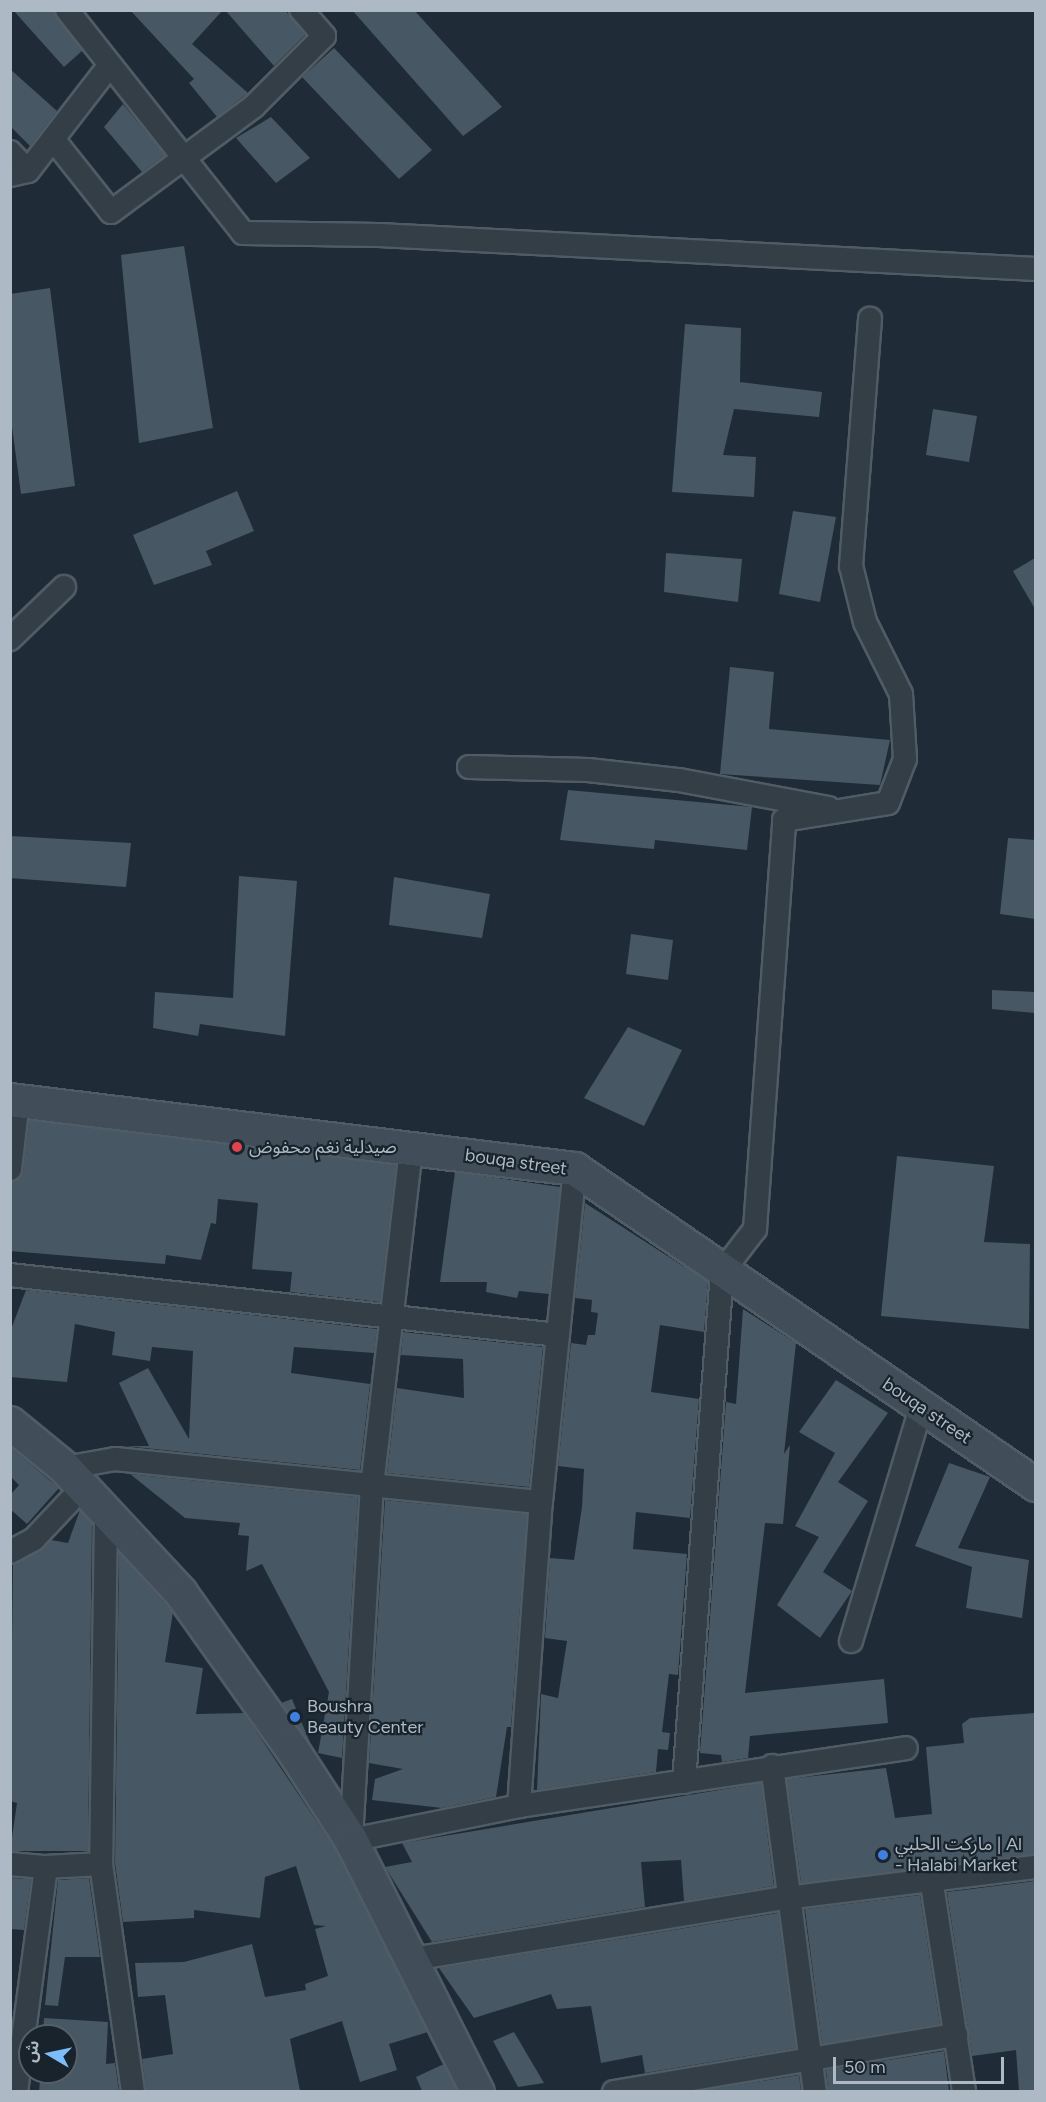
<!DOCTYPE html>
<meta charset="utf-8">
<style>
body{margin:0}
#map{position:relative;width:1046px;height:2102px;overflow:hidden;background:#1f2c37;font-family:Figtree,"Noto Sans Arabic",sans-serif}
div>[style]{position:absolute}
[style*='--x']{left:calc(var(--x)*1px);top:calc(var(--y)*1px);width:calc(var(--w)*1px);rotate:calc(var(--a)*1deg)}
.building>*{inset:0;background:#475763}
.roads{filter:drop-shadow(2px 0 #505c65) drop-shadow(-2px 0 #505c65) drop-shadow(0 2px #505c65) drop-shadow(0 -2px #505c65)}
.street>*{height:22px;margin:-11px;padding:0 11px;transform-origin:11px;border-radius:11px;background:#333e47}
.secondary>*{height:32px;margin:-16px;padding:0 16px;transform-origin:16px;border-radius:16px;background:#414e5a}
.dots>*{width:16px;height:16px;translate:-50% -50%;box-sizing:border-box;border:3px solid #18232c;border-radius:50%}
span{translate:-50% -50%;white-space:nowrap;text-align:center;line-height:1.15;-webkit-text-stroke:4.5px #18232c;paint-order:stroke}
.poi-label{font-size:18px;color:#adb9c4}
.left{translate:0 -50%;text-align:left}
.street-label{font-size:18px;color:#adb9c4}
.frame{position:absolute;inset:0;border:12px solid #adb9c4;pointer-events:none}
.north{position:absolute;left:18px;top:2024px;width:60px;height:60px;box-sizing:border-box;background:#18232c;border:2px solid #545f69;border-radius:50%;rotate:279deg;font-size:16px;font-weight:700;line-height:24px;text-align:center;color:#adb9c4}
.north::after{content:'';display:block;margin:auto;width:21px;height:27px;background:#7dbdf9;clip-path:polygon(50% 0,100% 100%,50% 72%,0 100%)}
.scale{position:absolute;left:833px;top:2057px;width:171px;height:27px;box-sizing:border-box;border:3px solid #adb9c4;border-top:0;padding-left:8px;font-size:18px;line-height:21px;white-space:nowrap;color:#adb9c4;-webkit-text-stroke:4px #18232c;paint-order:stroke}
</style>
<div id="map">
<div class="building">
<div style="clip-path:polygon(13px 10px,53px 10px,82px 51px,64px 67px)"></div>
<div style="clip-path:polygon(130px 10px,223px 10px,192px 44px,248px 93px,217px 117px,189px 83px,194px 79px)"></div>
<div style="clip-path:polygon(225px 10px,285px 10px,305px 35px,274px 66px)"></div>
<div style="clip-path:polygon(352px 10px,414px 10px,502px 107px,463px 136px)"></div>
<div style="clip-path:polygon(334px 48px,432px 150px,399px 179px,302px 77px)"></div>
<div style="clip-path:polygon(10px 69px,57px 111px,30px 146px,10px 126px)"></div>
<div style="clip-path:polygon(123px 104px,165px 155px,142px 172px,104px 127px)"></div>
<div style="clip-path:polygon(271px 117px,310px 158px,276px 183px,236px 138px)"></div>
<div style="clip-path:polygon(184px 246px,213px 428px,139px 443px,121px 255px)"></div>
<div style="clip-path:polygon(50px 288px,75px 486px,21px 494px,10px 412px,10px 294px)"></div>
<div style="clip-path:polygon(685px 324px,741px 328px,740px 382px,822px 392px,819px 417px,734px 409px,723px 455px,756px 457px,754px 497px,672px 492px)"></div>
<div style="clip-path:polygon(933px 409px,977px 416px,969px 462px,926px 455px)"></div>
<div style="clip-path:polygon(237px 491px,254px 531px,206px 551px,212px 565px,154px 585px,133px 535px)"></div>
<div style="clip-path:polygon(793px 511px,836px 517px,820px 602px,779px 594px)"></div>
<div style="clip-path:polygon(666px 553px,742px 559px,738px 602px,664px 592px)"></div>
<div style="clip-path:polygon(1035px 558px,1035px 609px,1013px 571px)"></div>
<div style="clip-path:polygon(730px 667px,774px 672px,769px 729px,890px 740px,880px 785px,720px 774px)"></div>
<div style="clip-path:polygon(568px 790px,752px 807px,747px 850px,655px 840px,654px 849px,560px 840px)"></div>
<div style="clip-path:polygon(10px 836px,131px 843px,126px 887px,10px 878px)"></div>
<div style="clip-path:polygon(1008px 838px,1035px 840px,1035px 919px,1000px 914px)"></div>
<div style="clip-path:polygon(239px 876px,297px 881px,285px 1036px,200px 1024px,198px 1036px,153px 1028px,155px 992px,233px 998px)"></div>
<div style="clip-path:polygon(394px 877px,490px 894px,482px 938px,389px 925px)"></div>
<div style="clip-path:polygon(631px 934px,673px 940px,668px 980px,626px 974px)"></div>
<div style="clip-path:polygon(992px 990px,1035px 992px,1035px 1013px,992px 1009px)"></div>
<div style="clip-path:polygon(628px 1027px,682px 1050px,644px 1126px,584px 1098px)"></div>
<div style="clip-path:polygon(29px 1120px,396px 1165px,380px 1302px,290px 1292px,292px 1272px,252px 1269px,258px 1203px,218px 1199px,216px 1224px,211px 1223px,201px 1260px,166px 1255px,165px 1264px,10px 1251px,10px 1182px,23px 1171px)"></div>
<div style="clip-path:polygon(897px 1156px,994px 1166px,984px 1242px,1030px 1244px,1029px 1329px,881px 1316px)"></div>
<div style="clip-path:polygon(455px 1172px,560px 1187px,549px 1294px,519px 1291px,517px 1298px,486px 1292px,487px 1282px,440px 1282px)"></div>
<div style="clip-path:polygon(585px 1203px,708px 1282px,704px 1332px,660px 1325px,651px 1392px,699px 1399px,690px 1518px,636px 1512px,633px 1549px,687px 1554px,678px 1675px,669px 1674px,662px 1732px,670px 1733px,668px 1750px,658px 1749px,656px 1772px,537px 1790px,541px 1694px,558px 1698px,567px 1641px,545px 1638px,550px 1558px,574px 1560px,582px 1507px,584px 1469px,558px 1466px,571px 1343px,586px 1345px,588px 1335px,595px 1335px,598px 1313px,591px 1312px,592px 1300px,575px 1298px)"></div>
<div style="clip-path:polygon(26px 1290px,377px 1329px,374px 1353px,294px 1347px,291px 1373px,370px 1384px,360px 1470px,125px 1446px,149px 1446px,119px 1383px,148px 1368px,189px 1439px,193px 1351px,152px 1347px,150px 1361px,112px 1355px,115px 1332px,75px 1324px,67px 1382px,10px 1377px,10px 1332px)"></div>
<div style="clip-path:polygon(743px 1309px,796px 1343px,784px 1454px,790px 1445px,783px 1524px,765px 1523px,745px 1693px,884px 1679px,888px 1723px,750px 1736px,748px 1758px,722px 1762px,721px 1755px,700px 1753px,726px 1402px,736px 1404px)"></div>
<div style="clip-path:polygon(403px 1332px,543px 1347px,529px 1487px,387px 1473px,397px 1388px,464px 1398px,463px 1359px,401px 1355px)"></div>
<div style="clip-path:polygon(836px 1380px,888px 1413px,838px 1482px,868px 1501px,823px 1572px,852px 1591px,820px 1638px,777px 1605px,819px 1537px,795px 1526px,835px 1453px,799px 1432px)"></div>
<div style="clip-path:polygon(10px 1447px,59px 1488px,27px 1524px,10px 1509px,10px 1495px,19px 1485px,10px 1476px)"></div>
<div style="clip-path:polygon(949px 1463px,990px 1477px,958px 1548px,1029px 1560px,1022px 1618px,966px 1608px,972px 1567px,915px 1546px)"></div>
<div style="clip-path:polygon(130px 1474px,358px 1497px,342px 1758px,318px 1753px,329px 1692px,262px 1564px,246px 1571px,249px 1536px,238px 1535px,240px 1523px,185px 1518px)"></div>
<div style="clip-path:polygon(385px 1500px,527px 1514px,511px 1727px,507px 1727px,496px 1797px,442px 1808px,372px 1800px,375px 1779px,403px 1769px,369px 1763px)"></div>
<div style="clip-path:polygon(80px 1510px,92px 1524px,88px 1851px,10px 1851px,17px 1803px,10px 1801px,13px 1565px,51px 1540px,68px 1543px)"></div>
<div style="clip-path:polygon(119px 1553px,173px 1612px,165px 1662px,203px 1668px,196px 1714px,244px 1713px,335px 1849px,428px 2032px,389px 2044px,397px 2070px,360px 2082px,342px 2021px,290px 2039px,300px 2091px,146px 2091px,142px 2059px,173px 2054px,165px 1995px,138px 1997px,135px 1963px,184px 1962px,252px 1944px,265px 1997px,306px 1990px,305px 1984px,328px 1976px,315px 1929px,326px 1926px,314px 1925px,296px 1866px,265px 1877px,260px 1918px,194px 1910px,194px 1918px,123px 1922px,115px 1863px)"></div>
<div style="clip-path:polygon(292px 1699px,311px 1745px,281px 1703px)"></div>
<div style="clip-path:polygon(1035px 1713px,1035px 1854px,801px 1883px,787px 1779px,886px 1768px,895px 1818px,932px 1814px,926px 1747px,964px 1743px,962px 1724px,970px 1718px)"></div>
<div style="clip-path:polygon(761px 1783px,774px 1886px,684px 1901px,681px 1860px,641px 1862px,645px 1907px,432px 1942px,385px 1867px,412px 1862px,402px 1843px)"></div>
<div style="clip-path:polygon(10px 1878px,31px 1879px,24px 1930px,10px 1929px)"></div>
<div style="clip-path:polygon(89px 1878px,100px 1957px,65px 1957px,58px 2006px,45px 2005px,58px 1880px)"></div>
<div style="clip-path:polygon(1035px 1881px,1035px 2091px,1019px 2091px,1016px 2050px,972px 2056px,947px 1892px)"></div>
<div style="clip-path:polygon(920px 1895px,940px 2024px,822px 2044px,805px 1909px)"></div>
<div style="clip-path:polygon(778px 1913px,796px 2048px,645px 2073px,642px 2055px,601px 2063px,591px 2006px,557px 2009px,551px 1994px,474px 2018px,439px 1968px)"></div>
<div style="clip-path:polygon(44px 2018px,108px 2022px,106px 2064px,115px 2063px,119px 2091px,39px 2091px,41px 2072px,66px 2072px,66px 2036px,43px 2036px)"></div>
<div style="clip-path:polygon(514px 2032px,544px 2083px,518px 2087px,493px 2041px)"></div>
<div style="clip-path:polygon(944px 2051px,949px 2091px,828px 2091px,826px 2070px)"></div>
<div style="clip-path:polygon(444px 2064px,458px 2091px,422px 2091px,416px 2077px)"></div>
<div style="clip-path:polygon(799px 2075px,801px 2091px,699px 2091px)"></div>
</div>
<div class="roads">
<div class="street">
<div style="--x:67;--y:10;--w:284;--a:51.7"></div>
<div style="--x:243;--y:233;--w:136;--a:0.8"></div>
<div style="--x:379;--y:235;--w:658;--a:2.96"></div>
<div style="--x:53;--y:139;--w:93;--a:51.5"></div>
<div style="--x:111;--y:212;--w:178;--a:-36.5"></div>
<div style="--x:254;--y:106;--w:99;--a:-45"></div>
<div style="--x:324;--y:36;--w:35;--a:-131"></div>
<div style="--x:10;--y:152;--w:26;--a:47"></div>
<div style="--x:10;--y:175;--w:18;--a:-13"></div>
<div style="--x:28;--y:171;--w:134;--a:-52.3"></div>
<div style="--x:10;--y:639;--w:75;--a:-43.9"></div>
<div style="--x:469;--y:767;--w:119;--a:1.4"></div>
<div style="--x:588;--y:770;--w:92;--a:6.3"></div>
<div style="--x:679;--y:780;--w:152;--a:10.6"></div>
<div style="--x:411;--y:1149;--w:338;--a:96.6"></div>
<div style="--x:372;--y:1485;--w:356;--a:93.4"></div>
<div style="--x:351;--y:1840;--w:171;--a:-11.4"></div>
<div style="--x:519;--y:1806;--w:391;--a:-8.5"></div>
<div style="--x:10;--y:1169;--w:68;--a:-83.3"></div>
<div style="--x:10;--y:1275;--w:551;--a:6.25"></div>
<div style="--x:65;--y:1468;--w:51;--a:-10.2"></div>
<div style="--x:115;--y:1459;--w:428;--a:5.8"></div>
<div style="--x:106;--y:1515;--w:349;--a:90.8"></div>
<div style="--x:101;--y:1864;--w:230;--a:82"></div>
<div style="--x:10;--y:1552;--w:27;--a:-28"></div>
<div style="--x:34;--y:1539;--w:70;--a:-46.7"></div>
<div style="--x:851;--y:1641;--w:244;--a:-73.3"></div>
<div style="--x:772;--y:1766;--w:329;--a:82.5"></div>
<div style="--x:684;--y:1782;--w:511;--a:-85.74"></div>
<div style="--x:722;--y:1272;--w:54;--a:-52.5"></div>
<div style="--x:755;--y:1229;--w:410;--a:-85.9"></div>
<div style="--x:784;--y:820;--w:105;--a:-9.3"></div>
<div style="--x:888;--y:803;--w:47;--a:-68.9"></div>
<div style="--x:905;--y:759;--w:65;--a:-93.5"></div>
<div style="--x:901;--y:694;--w:80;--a:-116.6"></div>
<div style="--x:865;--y:622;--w:58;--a:-104"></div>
<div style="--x:851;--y:566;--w:248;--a:-85.6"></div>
<div style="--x:519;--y:1806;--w:305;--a:-85.9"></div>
<div style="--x:541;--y:1502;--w:335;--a:-84.2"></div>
<div style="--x:10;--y:1864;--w:36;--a:5"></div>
<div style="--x:931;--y:1878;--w:217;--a:81.2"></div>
<div style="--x:412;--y:1959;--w:379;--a:-9.3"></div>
<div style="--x:786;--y:1898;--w:252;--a:-7.1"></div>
<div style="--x:16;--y:2092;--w:227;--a:-82.4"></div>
<div style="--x:46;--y:1867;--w:55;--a:-3.1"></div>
<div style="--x:614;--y:2092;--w:347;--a:-9.5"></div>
</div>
<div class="secondary">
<div style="--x:10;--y:1100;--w:569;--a:6.96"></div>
<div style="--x:575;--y:1169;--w:559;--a:34.43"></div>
<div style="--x:10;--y:1423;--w:71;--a:39.3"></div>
<div style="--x:65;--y:1468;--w:171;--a:47.1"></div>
<div style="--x:181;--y:1593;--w:191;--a:54.6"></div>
<div style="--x:292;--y:1749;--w:108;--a:57"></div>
<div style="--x:351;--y:1840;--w:282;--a:63.3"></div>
</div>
</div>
<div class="dots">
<div style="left:237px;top:1147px;background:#e0444e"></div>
<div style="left:295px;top:1717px;background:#3f7fe0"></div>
<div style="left:883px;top:1855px;background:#3f7fe0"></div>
</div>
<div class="poi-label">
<span class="left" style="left:249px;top:1147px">صيدلية نغم محفوض</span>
<span class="left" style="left:307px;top:1717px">Boushra<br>Beauty Center</span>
<span class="left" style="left:895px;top:1855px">ماركت الحلبي | Al<br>- Halabi Market</span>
</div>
<div class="street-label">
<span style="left:516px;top:1162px;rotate:8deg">bouqa street</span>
<span style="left:927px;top:1411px;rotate:34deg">bouqa street</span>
</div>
<div class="frame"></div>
<div class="north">ش</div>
<div class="scale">50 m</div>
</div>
